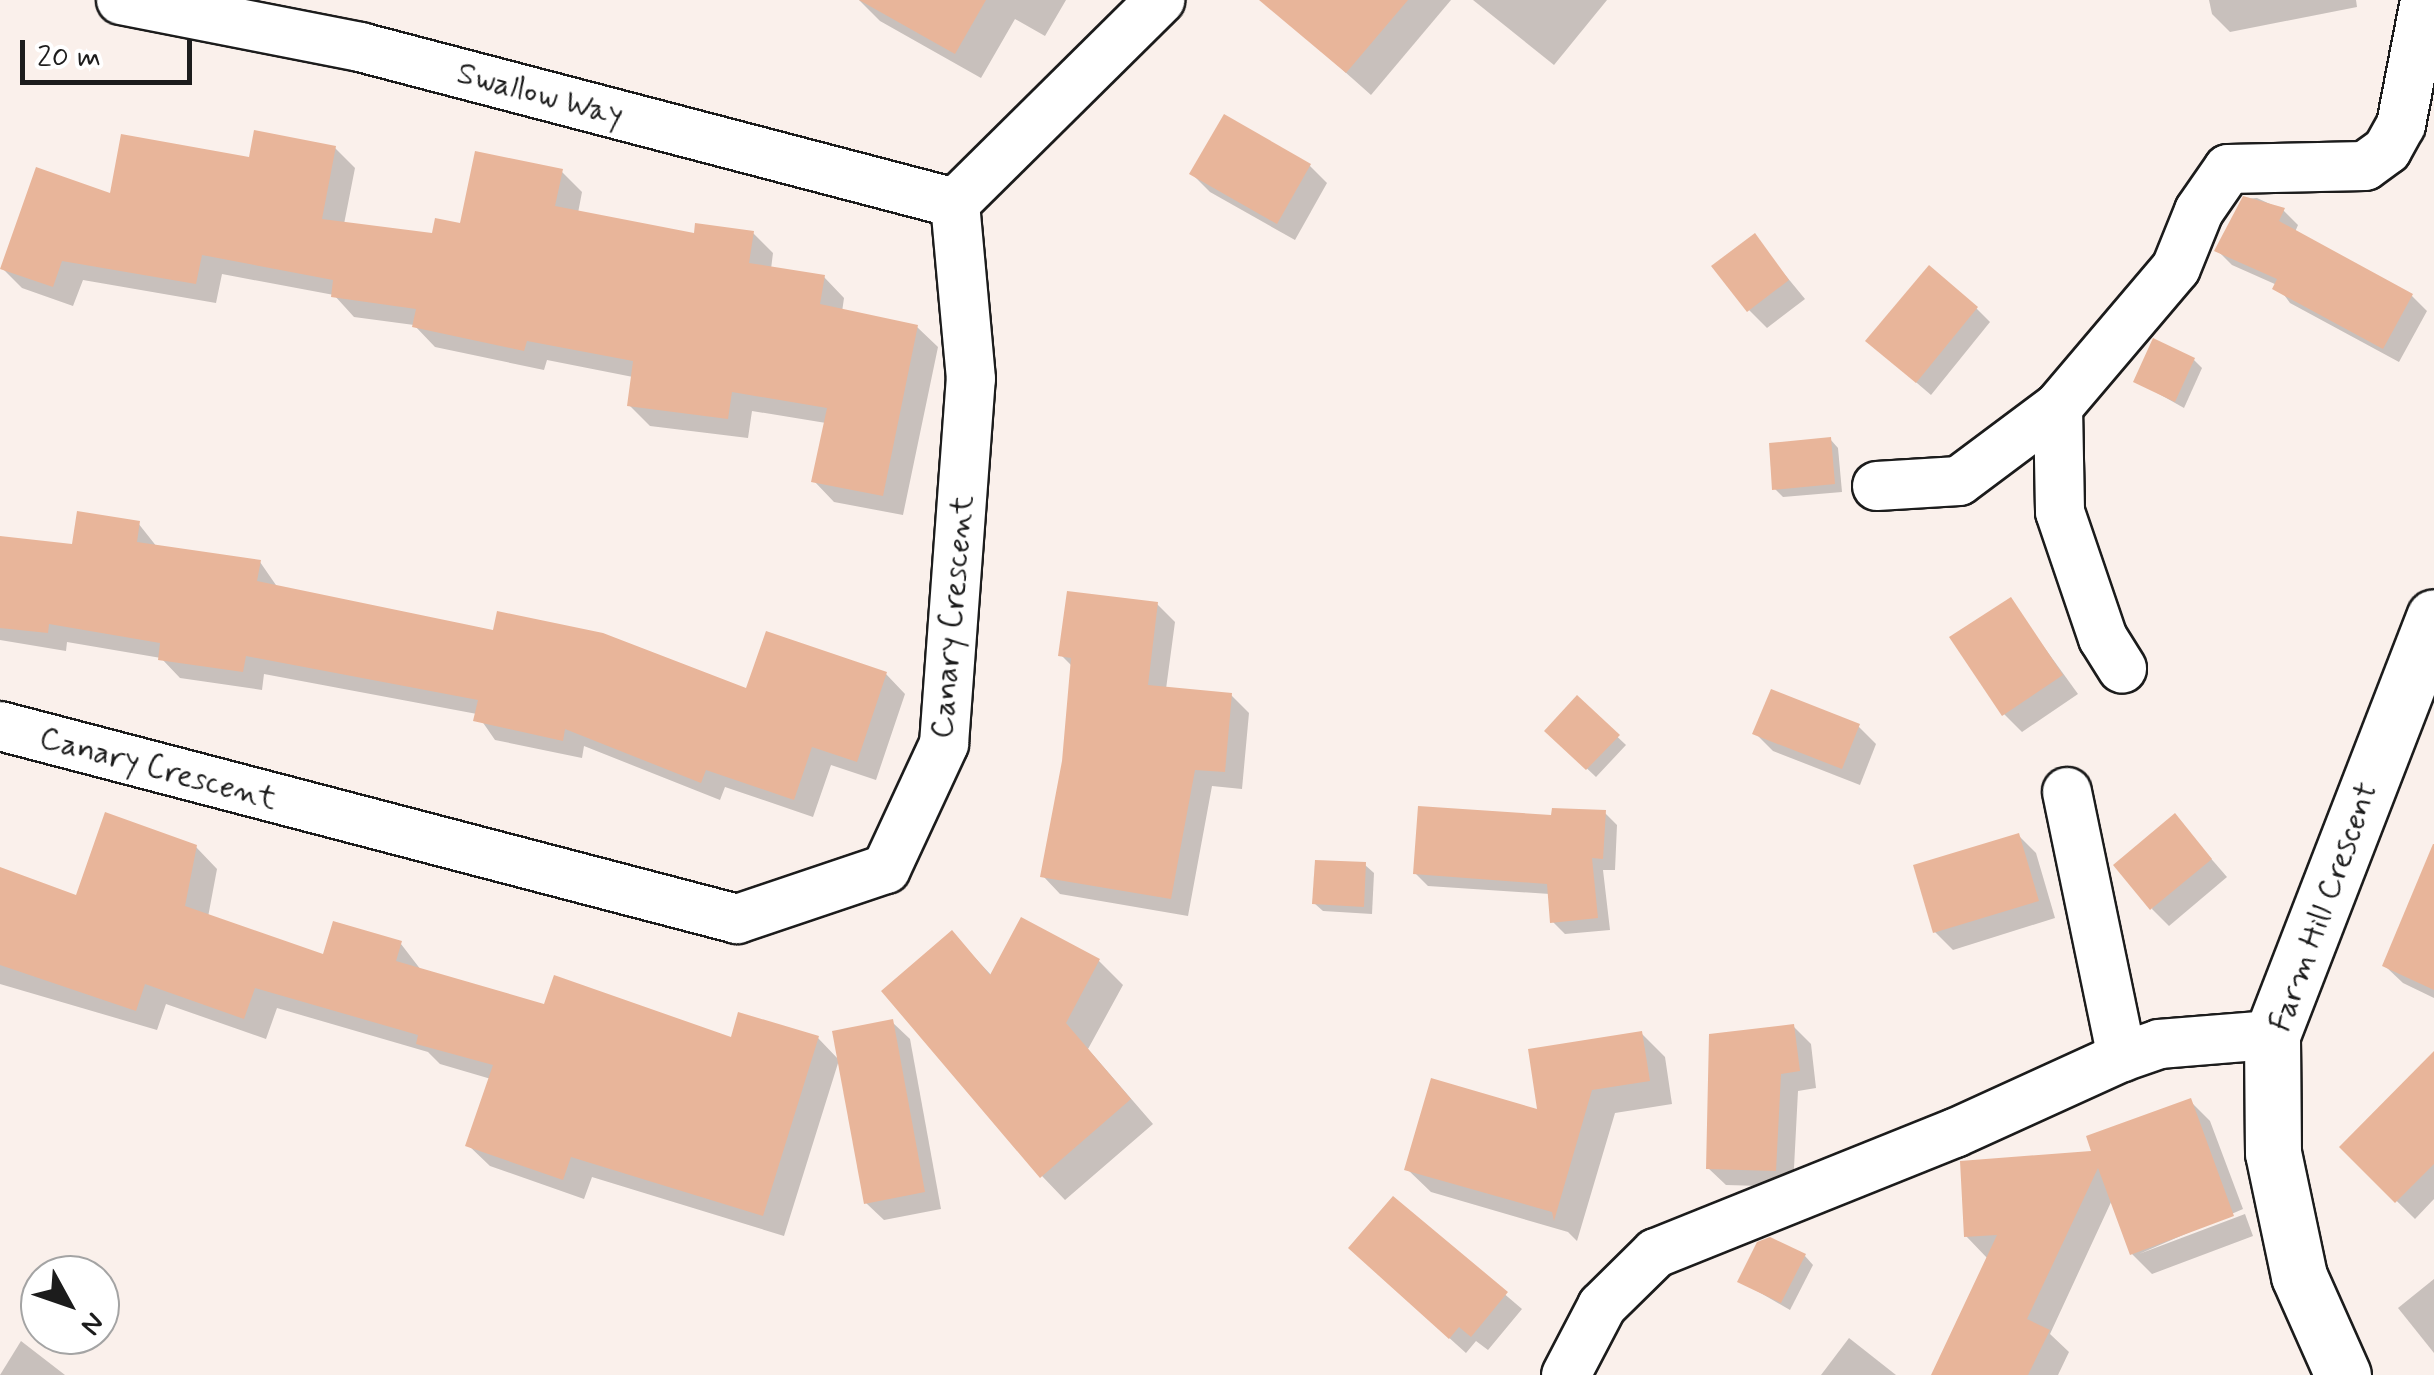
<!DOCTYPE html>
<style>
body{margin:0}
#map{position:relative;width:2434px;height:1375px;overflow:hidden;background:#faf0eb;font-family:Mynerve,sans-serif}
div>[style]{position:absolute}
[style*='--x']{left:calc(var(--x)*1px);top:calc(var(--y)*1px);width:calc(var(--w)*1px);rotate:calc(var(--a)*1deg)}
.shadow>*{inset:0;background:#0003}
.building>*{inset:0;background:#e8b59a}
.roads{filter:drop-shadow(2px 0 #1c1c1c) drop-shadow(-2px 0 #1c1c1c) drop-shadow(0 2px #1c1c1c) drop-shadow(0 -2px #1c1c1c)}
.minor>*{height:48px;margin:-24px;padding:0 24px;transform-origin:24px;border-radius:24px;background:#fff}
.tertiary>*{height:55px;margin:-27.5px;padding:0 27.5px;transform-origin:27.5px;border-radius:27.5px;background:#fff}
span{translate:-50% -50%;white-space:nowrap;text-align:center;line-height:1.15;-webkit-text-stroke:8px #fff;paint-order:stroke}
.street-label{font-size:32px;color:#1c1c1c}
.north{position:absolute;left:20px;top:1255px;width:100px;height:100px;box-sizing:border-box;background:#fff;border:2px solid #a4a4a4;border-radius:50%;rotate:130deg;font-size:28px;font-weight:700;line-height:40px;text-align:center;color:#1c1c1c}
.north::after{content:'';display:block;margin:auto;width:35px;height:45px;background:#1c1c1c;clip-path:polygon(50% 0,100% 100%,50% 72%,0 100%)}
.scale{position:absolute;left:20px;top:40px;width:172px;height:45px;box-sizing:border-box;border:5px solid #1c1c1c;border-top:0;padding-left:12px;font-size:30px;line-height:35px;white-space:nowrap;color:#1c1c1c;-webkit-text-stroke:8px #fff;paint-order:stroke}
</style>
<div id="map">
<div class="shadow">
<div style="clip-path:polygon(859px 0,1066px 0,1045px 36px,1015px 19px,981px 78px,880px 21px)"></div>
<div style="clip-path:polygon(1311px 0,1451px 0,1371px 95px,1291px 24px)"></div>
<div style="clip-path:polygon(1473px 0,1607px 0,1554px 65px)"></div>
<div style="clip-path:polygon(2209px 0,2356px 0,2357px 7px,2230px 32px,2212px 14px)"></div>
<div style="clip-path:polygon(335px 148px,355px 168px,344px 224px,434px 236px,562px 172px,582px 192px,578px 213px,696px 236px,753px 233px,773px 253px,771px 269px,824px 277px,844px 298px,842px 312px,917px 327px,938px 347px,903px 515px,834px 502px,814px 481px,826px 423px,752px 411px,748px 438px,650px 426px,629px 405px,633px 377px,547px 360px,544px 370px,435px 347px,414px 325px,354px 317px,334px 295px,222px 274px,216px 303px,83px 280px,73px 306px,22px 288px,2px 268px,112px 196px,251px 160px)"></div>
<div style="clip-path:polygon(1310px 166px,1327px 183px,1295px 240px,1210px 192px,1192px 174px)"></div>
<div style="clip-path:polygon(2257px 198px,2283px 210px,2298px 225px,2295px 232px,2412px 296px,2427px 311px,2399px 362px,2290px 303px,2277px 285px,2232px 265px,2217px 250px,2244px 199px)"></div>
<div style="clip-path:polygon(1754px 237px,1805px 299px,1767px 328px,1749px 310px)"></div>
<div style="clip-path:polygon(1976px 308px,1990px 322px,1931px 395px,1883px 354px)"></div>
<div style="clip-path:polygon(2194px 360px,2202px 368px,2184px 408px,2136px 381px)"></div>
<div style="clip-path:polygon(1830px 439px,1838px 448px,1842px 492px,1783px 497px,1775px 489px)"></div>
<div style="clip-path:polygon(138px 523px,157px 547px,260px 562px,278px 588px,748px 692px,886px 674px,905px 694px,876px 780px,831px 765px,813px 817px,725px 787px,720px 800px,584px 746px,582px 758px,495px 740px,477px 714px,264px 674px,262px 690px,180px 678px,161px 658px,67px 642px,66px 651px,0 640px,0 539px,74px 546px)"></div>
<div style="clip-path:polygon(2010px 600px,2078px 694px,2022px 732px,2004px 714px)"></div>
<div style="clip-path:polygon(1157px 604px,1175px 622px,1166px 689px,1231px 695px,1249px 713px,1242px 789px,1212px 786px,1188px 916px,1060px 894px,1043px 876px,1064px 762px,1073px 667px,1061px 655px)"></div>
<div style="clip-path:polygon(1577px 699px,1626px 745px,1596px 777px,1547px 731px)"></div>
<div style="clip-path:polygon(1858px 726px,1876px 744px,1860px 785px,1773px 751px,1755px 733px)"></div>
<div style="clip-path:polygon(1604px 812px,1617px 825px,1615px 870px,1603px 870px,1610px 930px,1565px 934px,1553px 922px,1550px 894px,1428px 886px,1415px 873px,1554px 818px)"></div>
<div style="clip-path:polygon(2175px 817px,2227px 877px,2169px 926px,2152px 909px)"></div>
<div style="clip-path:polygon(2018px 835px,2036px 853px,2055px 918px,1953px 950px,1935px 932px)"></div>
<div style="clip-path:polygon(196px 847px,217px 869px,208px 917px,325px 958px,401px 944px,421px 970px,546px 1007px,733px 1040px,818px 1038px,839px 1060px,784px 1236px,592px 1177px,584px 1199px,490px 1166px,468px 1145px,491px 1079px,440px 1064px,428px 1052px,277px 1008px,266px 1039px,166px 1004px,157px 1030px,0 984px,0 870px,77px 898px)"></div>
<div style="clip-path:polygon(2434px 847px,2434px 998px,2403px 983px,2385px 966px)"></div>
<div style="clip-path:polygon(1365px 865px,1374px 873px,1372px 914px,1323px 911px,1314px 903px)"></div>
<div style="clip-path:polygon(1022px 920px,1099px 961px,1123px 985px,1088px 1049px,1153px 1124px,1065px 1200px,1042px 1176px,952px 933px,992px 976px)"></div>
<div style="clip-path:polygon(892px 1022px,910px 1039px,941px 1209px,884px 1220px,866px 1203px)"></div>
<div style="clip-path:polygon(1793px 1026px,1811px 1044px,1816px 1088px,1798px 1091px,1793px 1187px,1726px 1185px,1708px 1168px)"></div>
<div style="clip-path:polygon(1641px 1033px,1665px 1057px,1672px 1104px,1615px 1113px,1577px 1241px,1568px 1232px,1431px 1192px,1407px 1169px,1540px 1112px)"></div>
<div style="clip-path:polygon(2434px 1062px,2434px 1199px,2415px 1219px,2342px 1147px)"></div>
<div style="clip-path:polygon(2190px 1101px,2210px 1121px,2243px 1209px,2139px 1254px,2245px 1214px,2253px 1236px,2152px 1274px,2132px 1254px,2112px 1200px,2050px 1334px,2069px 1352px,2058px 1375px,1933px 1375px,1988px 1259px,1966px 1236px)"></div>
<div style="clip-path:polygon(1393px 1199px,1522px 1309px,1488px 1350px,1476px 1341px,1466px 1353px,1366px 1263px)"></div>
<div style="clip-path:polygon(1805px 1256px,1813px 1265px,1790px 1310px,1740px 1281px)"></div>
<div style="clip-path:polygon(2434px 1279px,2434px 1353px,2398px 1308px)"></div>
<div style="clip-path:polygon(1849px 1338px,1896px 1375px,1821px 1375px)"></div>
<div style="clip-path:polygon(21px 1341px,65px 1375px,0 1375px)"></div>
</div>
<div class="building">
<div style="clip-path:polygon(859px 0,986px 0,955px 54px)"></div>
<div style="clip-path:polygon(1259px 0,1408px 0,1346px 73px)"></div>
<div style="clip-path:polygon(1224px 114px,1311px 164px,1277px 224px,1189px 174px)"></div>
<div style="clip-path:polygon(254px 130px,336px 146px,322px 219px,432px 233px,435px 218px,460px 223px,475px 151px,563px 169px,555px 206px,694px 233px,695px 223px,754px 231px,749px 263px,825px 275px,820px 304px,918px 325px,883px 496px,811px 482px,827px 408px,732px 392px,728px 419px,627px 406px,633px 361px,527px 341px,524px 351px,412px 327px,416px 309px,331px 297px,333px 280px,202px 255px,196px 284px,62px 261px,53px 287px,0 269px,36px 167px,110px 193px,121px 134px,249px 157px)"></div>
<div style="clip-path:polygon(2243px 196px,2285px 208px,2279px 221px,2413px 294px,2383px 349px,2272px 289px,2277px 279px,2214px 251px)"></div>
<div style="clip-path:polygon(1755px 233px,1789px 280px,1747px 312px,1711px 266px)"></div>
<div style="clip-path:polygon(1929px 265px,1978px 307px,1916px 383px,1865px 341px)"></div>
<div style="clip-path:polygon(2153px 338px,2195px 358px,2175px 402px,2133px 382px)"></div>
<div style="clip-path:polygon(1831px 437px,1835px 484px,1772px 490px,1769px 443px)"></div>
<div style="clip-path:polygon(77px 511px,140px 521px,137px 542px,261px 560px,257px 581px,493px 630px,497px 611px,603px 633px,746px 688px,766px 631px,887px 672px,857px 762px,812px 747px,794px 800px,706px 770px,701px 783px,565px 729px,563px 741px,473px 721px,478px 700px,246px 656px,243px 672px,158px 660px,160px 643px,49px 624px,48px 633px,0 628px,0 536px,72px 544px)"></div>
<div style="clip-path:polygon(1067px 591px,1158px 602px,1148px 685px,1232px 693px,1225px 772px,1195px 770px,1171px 899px,1040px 877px,1062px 761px,1071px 658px,1058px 656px)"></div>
<div style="clip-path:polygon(2011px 597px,2063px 675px,2002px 716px,1949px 637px)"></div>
<div style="clip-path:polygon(1771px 689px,1860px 724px,1842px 769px,1752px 734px)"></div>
<div style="clip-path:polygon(1577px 695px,1620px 735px,1586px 770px,1544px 731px)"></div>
<div style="clip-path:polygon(1418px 806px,1551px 815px,1552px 808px,1606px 810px,1603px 859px,1592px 858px,1598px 918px,1550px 923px,1547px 884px,1413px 874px)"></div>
<div style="clip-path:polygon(105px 812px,197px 845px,185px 906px,323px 954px,333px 921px,402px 941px,396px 961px,544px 1004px,554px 975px,731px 1037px,738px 1012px,819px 1036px,763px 1216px,571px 1157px,563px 1180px,465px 1146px,493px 1065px,416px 1044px,418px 1035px,255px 988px,244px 1019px,145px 984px,136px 1011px,0 965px,0 867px,76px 895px)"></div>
<div style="clip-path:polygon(2175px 813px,2212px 859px,2150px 910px,2113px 865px)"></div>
<div style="clip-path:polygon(2019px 833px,2039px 901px,1933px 933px,1913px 865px)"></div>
<div style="clip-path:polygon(2433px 844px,2434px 844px,2434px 990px,2382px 966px)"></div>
<div style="clip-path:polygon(1315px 860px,1366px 862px,1364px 907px,1312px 904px)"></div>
<div style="clip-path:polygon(1021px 917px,1100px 959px,1066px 1023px,1131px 1099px,1040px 1178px,881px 991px,952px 930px,990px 975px)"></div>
<div style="clip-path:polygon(893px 1019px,925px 1192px,864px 1204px,832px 1031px)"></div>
<div style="clip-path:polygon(1794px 1024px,1800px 1071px,1781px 1074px,1776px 1171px,1706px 1169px,1709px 1034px)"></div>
<div style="clip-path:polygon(1642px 1031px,1650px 1081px,1592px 1090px,1554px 1221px,1552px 1212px,1404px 1170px,1431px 1078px,1537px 1109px,1528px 1049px)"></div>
<div style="clip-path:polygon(2434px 1051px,2434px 1164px,2395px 1203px,2339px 1147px)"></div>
<div style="clip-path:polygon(2191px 1098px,2234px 1216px,2130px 1255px,2098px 1168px,2027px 1319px,2050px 1330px,2028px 1375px,1931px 1375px,1997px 1235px,1964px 1237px,1960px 1161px,2091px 1151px,2086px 1136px)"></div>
<div style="clip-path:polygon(1393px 1196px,1508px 1292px,1471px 1337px,1459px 1327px,1449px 1339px,1348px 1248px)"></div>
<div style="clip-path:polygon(1770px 1237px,1806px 1254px,1781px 1303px,1737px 1282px,1757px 1242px)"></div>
</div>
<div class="roads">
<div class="minor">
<div style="--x:121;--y:0;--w:244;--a:11.1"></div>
<div style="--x:360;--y:47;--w:615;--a:14.69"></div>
<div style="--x:2058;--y:407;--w:105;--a:88.9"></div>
<div style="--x:2060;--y:512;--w:133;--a:71.2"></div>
<div style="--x:2103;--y:638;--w:36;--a:58"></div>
<div style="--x:1877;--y:486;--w:82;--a:-3.5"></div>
<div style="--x:1959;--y:481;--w:124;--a:-36.8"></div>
<div style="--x:2058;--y:407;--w:182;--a:-49.7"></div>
<div style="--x:2176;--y:268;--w:61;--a:-68"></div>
<div style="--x:2199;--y:211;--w:51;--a:-55.4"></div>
<div style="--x:2228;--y:169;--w:137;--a:-1.3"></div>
<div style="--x:2365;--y:166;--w:27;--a:-36"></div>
<div style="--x:2387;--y:150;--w:29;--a:-61"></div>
<div style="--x:2401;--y:125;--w:127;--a:-79.1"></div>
<div style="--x:0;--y:726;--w:762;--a:14.67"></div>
<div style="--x:737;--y:919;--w:157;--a:-18.6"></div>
<div style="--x:886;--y:869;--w:138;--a:-65.1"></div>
<div style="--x:944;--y:744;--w:366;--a:-85.8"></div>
<div style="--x:971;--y:379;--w:177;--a:-95.2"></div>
<div style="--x:955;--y:203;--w:289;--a:-44.7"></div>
<div style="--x:2067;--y:792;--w:271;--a:78.3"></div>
<div style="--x:1566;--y:1375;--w:78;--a:-62.4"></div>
<div style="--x:1602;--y:1306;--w:76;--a:-44.5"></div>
<div style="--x:1656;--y:1253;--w:322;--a:-21.9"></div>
<div style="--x:1955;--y:1133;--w:183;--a:-24.5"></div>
<div style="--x:2122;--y:1057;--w:39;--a:-19"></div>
<div style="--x:2159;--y:1044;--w:113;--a:-4.6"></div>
</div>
<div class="tertiary">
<div style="--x:2343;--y:1375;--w:108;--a:-114"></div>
<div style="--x:2299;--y:1276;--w:126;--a:-101.9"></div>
<div style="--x:2273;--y:1153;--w:118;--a:-90.5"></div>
<div style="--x:2272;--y:1035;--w:448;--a:-68.8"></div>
</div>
</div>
<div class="street-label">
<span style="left:540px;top:95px;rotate:15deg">Swallow Way</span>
<span style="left:953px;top:617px;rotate:-85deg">Canary Crescent</span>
<span style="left:158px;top:769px;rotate:15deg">Canary Crescent</span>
<span style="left:2324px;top:907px;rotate:-70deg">Farm Hill Crescent</span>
</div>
<div class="north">N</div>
<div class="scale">20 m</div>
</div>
